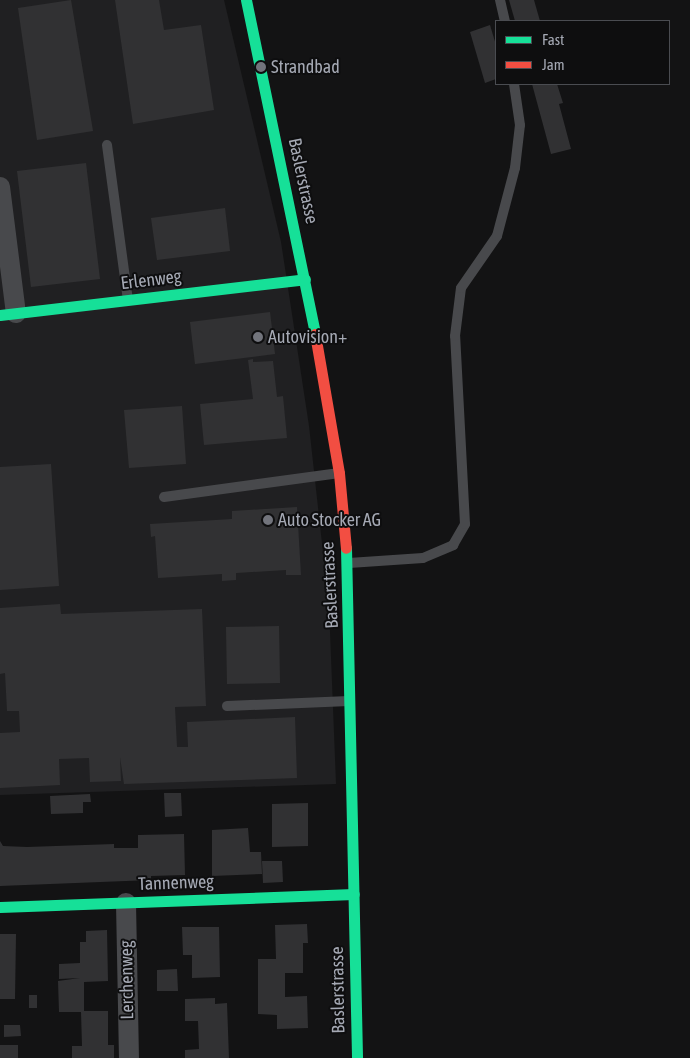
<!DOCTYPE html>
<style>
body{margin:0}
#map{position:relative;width:690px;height:1058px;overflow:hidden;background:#131314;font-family:"Asap Condensed",sans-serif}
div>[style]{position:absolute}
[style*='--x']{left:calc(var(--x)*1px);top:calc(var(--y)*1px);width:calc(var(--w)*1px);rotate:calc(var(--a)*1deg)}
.built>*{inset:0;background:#202022}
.building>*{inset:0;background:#313133}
.lane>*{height:10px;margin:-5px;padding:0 5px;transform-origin:5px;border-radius:5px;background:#48494c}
.street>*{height:20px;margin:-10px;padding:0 10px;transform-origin:10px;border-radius:10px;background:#48494c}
.fast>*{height:11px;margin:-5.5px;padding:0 5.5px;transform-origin:5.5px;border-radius:5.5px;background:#16e098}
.jam>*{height:11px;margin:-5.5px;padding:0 5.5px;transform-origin:5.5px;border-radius:5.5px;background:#f24e42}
.dots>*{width:14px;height:14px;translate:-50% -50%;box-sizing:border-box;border:2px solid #0e0e0f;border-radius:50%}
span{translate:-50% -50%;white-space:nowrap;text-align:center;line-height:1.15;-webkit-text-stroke:4px #0e0e0f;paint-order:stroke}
.poi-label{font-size:18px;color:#a5a9b4}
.left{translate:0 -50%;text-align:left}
.street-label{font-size:18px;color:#a5a9b4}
.legend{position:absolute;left:495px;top:20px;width:175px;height:65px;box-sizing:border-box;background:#0e0e0f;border:1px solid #4a4c51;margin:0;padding:6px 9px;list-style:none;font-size:15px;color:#a5a9b4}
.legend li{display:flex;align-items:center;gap:10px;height:25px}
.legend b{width:25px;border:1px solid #4a4c51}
</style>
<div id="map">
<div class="built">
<div style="clip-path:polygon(0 0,224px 0,281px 242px,309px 426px,329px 607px,336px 784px,0 795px)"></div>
</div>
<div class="building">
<div style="clip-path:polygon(71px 0,93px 131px,37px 140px,18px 8px)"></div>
<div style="clip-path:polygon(115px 0,159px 0,164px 30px,201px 25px,214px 110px,133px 124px)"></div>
<div style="clip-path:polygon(509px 0,534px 0,540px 21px,515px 21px)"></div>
<div style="clip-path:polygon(490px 25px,496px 45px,496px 79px,485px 83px,470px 32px)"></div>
<div style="clip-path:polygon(532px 84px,557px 84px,563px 103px,559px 104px,571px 149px,551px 154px)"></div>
<div style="clip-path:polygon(86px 163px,100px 279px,31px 287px,17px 171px)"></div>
<div style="clip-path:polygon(225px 208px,230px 251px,157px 260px,151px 218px)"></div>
<div style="clip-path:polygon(270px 312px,275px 354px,195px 364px,190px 322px)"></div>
<div style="clip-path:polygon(253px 359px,253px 362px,273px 361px,277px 397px,283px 396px,287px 438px,204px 445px,200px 404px,253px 399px,248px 360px)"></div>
<div style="clip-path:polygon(182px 406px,186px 464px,129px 468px,124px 410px)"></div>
<div style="clip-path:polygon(51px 464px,59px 586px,0 590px,0 467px)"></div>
<div style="clip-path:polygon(297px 507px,301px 575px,286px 575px,286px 570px,236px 573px,236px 580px,222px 581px,222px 574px,158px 578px,155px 536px,151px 537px,150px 524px,232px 519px,232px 511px)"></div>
<div style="clip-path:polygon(60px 604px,61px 614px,202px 609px,206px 706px,175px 707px,177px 747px,188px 747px,187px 722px,295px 717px,297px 778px,124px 784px,120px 757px,121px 781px,90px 782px,89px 758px,59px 759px,60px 785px,0 788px,0 733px,20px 732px,19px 711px,7px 711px,5px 673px,0 674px,0 608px)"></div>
<div style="clip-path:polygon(279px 626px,280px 683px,227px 684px,226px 627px)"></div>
<div style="clip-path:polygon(164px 793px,181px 793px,182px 816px,165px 817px)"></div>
<div style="clip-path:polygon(90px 794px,91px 802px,83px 802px,83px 813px,51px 814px,50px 796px)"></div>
<div style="clip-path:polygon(308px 803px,308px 846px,272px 847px,272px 804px)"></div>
<div style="clip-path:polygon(248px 828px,250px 852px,261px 852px,262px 874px,212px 876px,212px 830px)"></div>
<div style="clip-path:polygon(184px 834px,185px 875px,151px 876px,151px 880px,0 886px,0 841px,3px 846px,27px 847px,114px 844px,114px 848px,138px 848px,138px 835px)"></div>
<div style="clip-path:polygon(262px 861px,282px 861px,283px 882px,263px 883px)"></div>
<div style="clip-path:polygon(307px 924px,308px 943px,303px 943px,303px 973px,285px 973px,285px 997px,307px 996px,308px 1028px,277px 1029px,277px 1015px,258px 1014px,258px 959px,276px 959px,275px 925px)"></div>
<div style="clip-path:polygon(182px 927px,219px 927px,220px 977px,192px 978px,192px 955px,183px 955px)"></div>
<div style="clip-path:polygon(107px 930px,108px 981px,84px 982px,84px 1011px,108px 1011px,108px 1045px,114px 1045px,114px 1058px,72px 1058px,72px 1046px,82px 1046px,81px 1012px,59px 1012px,58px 981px,80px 978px,59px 979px,59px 964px,80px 963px,80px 942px,86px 942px,86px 931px)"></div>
<div style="clip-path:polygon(0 934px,16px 934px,15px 999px,0 999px)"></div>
<div style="clip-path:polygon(177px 969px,178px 991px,157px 991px,157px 970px)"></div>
<div style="clip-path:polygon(29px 995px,37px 995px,37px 1008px,29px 1008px)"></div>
<div style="clip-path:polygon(215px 998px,215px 1004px,227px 1003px,229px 1058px,185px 1058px,185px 1050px,199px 1049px,198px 1021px,185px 1021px,185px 999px)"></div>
<div style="clip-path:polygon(4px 1025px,20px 1025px,21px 1036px,4px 1037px)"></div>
<div style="clip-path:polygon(0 1045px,18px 1045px,18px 1058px,0 1058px)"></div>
</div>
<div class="lane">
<div style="--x:500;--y:0;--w:22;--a:77"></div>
<div style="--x:107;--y:145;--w:156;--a:82.3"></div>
<div style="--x:164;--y:497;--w:177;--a:-7.8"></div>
<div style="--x:349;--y:563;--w:74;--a:-3.9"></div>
<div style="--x:423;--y:558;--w:33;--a:-23"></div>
<div style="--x:453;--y:545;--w:24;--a:-60"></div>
<div style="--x:465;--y:524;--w:188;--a:-93"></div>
<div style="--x:455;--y:336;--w:48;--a:-82.9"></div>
<div style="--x:461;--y:288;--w:63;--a:-55.3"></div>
<div style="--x:497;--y:236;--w:70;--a:-75.2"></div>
<div style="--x:515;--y:168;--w:43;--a:-83.4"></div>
<div style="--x:520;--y:125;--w:41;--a:-98.3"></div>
<div style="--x:227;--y:706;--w:122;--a:-2.3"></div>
</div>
<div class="street">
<div style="--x:0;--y:187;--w:127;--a:82.8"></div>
<div style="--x:126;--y:903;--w:155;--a:88.9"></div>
</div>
<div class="fast">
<div style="--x:246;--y:0;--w:341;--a:78.3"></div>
<div style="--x:0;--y:315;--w:307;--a:-6.7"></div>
<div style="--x:346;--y:548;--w:510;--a:88.76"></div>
<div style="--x:0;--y:907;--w:354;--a:-2.1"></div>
</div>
<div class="jam">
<div style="--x:315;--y:334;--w:141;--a:80.2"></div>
<div style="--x:339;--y:473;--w:75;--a:84.7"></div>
</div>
<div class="dots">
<div style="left:261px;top:67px;background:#72747c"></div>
<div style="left:258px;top:337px;background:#72747c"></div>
<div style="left:268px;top:520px;background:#72747c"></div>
</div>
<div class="poi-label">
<span class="left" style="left:271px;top:67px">Strandbad</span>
<span class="left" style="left:268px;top:337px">Autovision+</span>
<span class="left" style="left:278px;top:520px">Auto Stocker AG</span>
</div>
<div class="street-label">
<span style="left:303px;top:181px;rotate:78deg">Baslerstrasse</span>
<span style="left:151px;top:280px;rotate:-7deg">Erlenweg</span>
<span style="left:330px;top:585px;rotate:-93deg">Baslerstrasse</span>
<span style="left:176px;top:883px;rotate:-2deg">Tannenweg</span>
<span style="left:127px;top:980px;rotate:-91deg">Lerchenweg</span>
<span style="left:338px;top:990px;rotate:-91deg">Baslerstrasse</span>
</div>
<ul class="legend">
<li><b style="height:6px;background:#16e098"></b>Fast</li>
<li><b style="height:6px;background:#f24e42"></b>Jam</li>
</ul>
</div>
